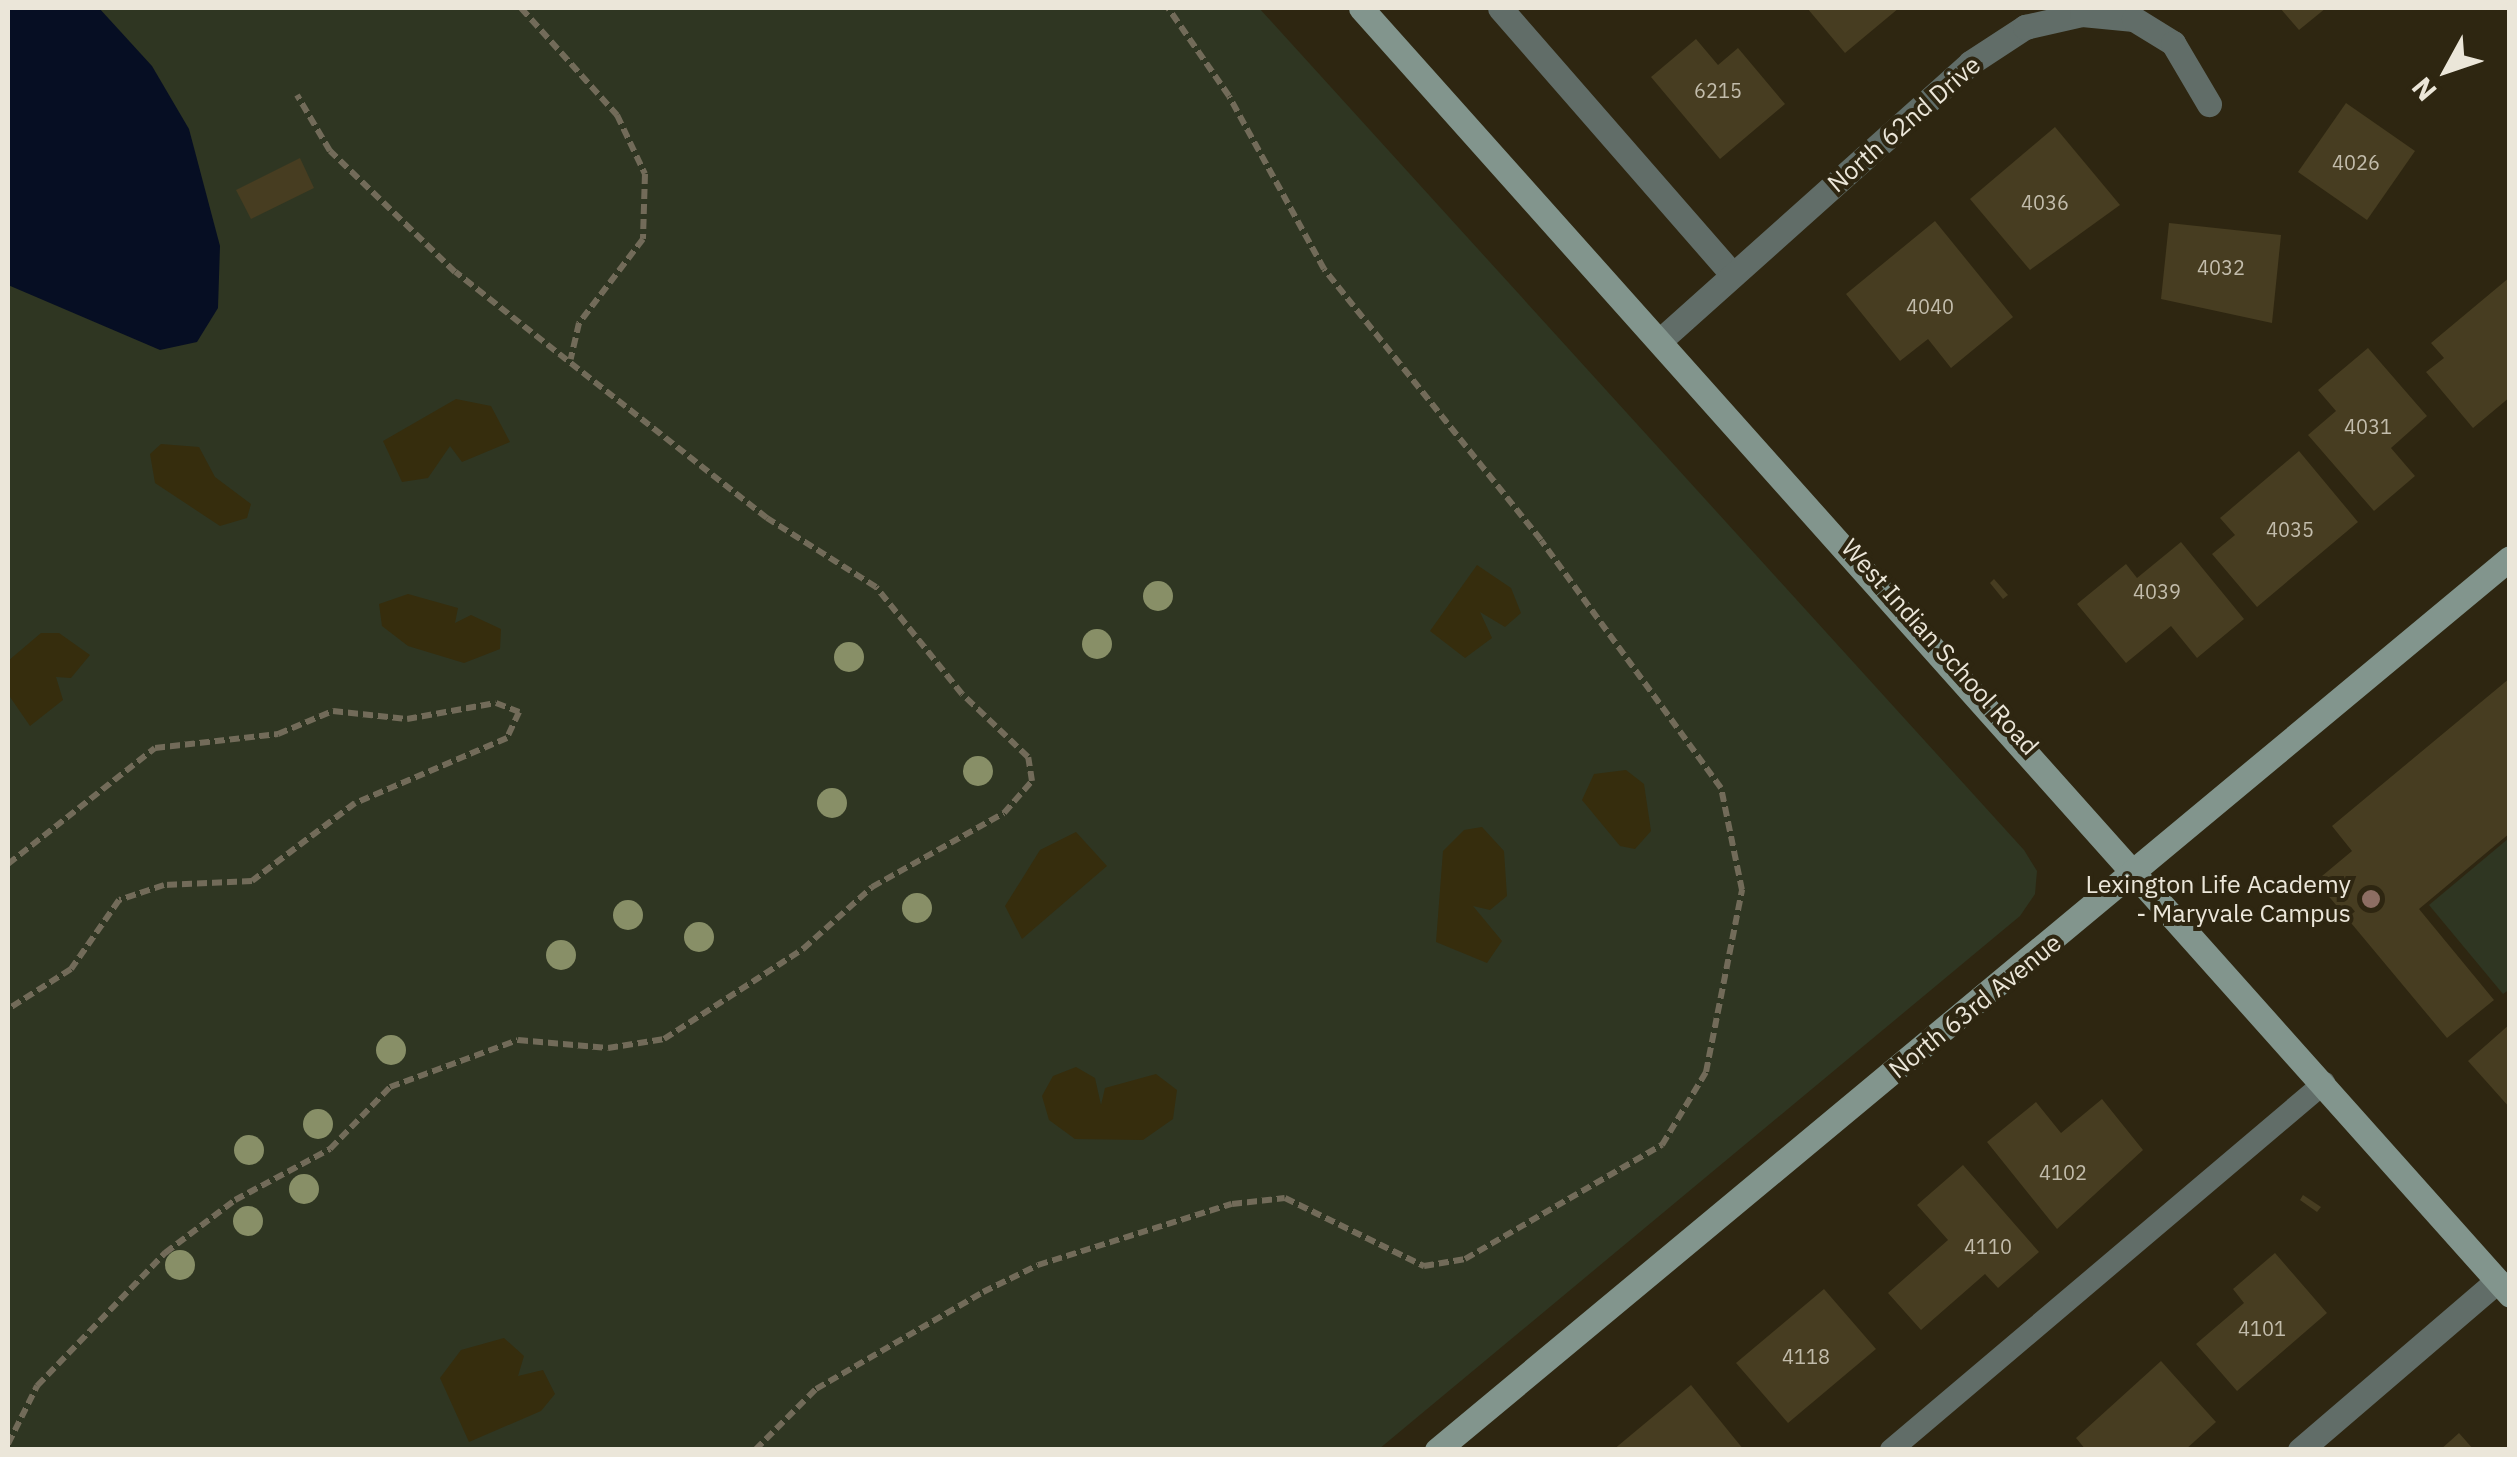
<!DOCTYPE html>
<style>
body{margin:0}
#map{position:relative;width:2517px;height:1457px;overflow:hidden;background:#2e2611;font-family:"IBM Plex Sans",sans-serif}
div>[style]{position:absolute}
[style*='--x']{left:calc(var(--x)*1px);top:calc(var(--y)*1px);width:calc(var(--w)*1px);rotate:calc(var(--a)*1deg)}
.green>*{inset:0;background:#2f3622}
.sand>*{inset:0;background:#362d0d}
.water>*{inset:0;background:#060e23}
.building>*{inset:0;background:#473d21}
.path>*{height:6px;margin-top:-3px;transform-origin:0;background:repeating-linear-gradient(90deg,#726b59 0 10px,transparent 0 15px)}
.lane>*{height:22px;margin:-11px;padding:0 11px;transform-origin:11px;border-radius:11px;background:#616d68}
.street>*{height:25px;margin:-12.5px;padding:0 12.5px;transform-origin:12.5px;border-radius:12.5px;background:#616d68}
.secondary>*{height:25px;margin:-12.5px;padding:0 12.5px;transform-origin:12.5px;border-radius:12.5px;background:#82958d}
.trees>*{width:30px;height:30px;margin:-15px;border-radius:50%;background:#888f67}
.dots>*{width:28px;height:28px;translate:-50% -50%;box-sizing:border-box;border:5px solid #2e2611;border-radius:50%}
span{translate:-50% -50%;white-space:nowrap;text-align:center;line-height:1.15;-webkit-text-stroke:8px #2e2611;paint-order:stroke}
.number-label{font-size:20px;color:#c2bcab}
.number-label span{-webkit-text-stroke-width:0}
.street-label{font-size:25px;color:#ebe6d9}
.poi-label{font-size:25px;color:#ebe6d9}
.right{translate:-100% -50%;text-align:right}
.frame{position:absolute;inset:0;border:10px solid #ebe6d9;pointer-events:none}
.north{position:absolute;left:2397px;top:20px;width:100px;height:100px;-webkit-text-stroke:8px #2e2611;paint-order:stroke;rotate:230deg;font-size:28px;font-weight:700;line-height:40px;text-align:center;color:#ebe6d9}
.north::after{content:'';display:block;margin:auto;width:35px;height:45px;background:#ebe6d9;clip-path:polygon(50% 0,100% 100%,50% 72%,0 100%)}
</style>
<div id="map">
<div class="green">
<div style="clip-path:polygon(8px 8px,1259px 8px,2024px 850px,2037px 871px,2035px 894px,2020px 916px,1379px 1449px,8px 1450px)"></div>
<div style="clip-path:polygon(2509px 838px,2510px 989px,2503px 994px,2429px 905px)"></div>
</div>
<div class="sand">
<div style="clip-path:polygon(456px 399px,491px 406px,510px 442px,462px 462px,450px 446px,428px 478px,402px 482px,383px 441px)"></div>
<div style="clip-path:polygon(161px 444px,199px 447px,215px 477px,251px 504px,247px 518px,220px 526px,155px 483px,150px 454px)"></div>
<div style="clip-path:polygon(1477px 565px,1511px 588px,1521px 613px,1505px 627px,1480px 612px,1492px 638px,1465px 658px,1430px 631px)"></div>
<div style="clip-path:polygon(408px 594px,458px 608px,455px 623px,471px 615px,501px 629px,500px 649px,464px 663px,408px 646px,382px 626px,379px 604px)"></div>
<div style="clip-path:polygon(41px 633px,59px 633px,90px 655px,71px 678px,56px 677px,63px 700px,30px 726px,8px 694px,8px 661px)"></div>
<div style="clip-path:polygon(1626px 770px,1644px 784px,1651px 831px,1635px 849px,1620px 846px,1582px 800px,1594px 774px)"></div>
<div style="clip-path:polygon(1482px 827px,1504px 851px,1507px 896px,1490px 910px,1473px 906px,1502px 941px,1487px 963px,1436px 942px,1443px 851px,1464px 830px)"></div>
<div style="clip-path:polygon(1076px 832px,1107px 866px,1022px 939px,1005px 906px,1040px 850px)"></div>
<div style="clip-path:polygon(1076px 1067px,1095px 1078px,1101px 1105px,1105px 1088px,1156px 1074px,1177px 1090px,1173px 1119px,1143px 1140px,1075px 1139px,1049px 1120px,1042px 1096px,1053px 1076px)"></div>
<div style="clip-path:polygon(504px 1338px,524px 1356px,518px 1376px,543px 1370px,555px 1394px,541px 1411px,469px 1442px,440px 1378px,461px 1350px)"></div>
</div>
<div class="water">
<div style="clip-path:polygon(8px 8px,99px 8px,152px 66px,189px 129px,220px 246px,218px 308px,197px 342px,160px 350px,8px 285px)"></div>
</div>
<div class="building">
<div style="clip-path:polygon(1807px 8px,1899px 8px,1845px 53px)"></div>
<div style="clip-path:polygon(2280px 8px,2326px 8px,2299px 30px)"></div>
<div style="clip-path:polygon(1696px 39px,1718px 65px,1738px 48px,1785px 104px,1720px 159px,1651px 77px)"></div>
<div style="clip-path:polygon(2346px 103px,2415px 151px,2367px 220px,2298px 172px)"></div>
<div style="clip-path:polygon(2055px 127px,2120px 205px,2030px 270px,1970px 199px)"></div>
<div style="clip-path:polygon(300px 158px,314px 188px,251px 219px,236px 190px)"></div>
<div style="clip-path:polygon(1935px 221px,2013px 317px,1951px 368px,1928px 339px,1900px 361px,1846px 294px)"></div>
<div style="clip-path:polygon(2169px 223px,2281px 235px,2272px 323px,2161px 299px)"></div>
<div style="clip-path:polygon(2510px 277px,2510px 397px,2473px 428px,2426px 372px,2444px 358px,2431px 343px)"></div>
<div style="clip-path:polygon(2368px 348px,2427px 416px,2391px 448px,2415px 476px,2374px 511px,2308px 435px,2336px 411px,2318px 390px)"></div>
<div style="clip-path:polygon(2299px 451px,2358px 522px,2257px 607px,2212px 554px,2235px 535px,2220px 518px)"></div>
<div style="clip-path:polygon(2181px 542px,2244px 619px,2197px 658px,2171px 626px,2126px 663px,2077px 604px,2126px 564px,2137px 578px)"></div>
<div style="clip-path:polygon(1994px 579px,2008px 595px,2003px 599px,1990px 583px)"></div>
<div style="clip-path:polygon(2510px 678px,2510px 833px,2419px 909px,2494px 1000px,2447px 1038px,2316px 881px,2352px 851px,2332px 826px)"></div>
<div style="clip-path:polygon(2510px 1024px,2510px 1108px,2468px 1061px)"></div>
<div style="clip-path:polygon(2102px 1099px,2143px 1150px,2057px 1229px,1987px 1142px,2036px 1102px,2061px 1133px)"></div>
<div style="clip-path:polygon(1963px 1165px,2039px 1252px,1998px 1288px,1985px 1274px,1921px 1330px,1888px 1293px,1948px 1240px,1917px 1205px)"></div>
<div style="clip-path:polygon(2303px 1195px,2321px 1207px,2317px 1212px,2300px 1200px)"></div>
<div style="clip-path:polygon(2275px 1253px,2327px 1313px,2237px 1391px,2196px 1344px,2244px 1303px,2233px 1289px)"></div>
<div style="clip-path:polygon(1824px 1289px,1876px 1349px,1788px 1423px,1736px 1363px)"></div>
<div style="clip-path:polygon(2161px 1361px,2216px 1422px,2185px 1450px,2086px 1450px,2076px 1438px)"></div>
<div style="clip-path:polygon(1691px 1385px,1744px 1450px,1613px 1450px)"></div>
<div style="clip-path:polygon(2459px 1433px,2474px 1450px,2440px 1450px)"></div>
</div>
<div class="path">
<div style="--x:521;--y:8;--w:144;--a:48.1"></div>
<div style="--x:617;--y:115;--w:65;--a:64.6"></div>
<div style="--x:645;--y:174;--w:65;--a:91.8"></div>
<div style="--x:643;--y:239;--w:106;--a:127.3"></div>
<div style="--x:579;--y:323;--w:37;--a:103"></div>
<div style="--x:8;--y:864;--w:187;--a:-38.3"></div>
<div style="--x:155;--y:748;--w:124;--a:-6.5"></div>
<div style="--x:278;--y:734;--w:60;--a:-22.7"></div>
<div style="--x:333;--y:711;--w:74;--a:6.2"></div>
<div style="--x:407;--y:719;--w:90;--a:-10.2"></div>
<div style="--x:496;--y:703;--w:25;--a:21"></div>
<div style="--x:519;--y:712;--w:29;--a:115"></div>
<div style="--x:507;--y:738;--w:165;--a:156.8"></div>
<div style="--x:355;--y:803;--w:129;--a:142.9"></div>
<div style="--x:252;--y:881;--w:88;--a:177.4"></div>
<div style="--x:164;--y:885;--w:47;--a:161.6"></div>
<div style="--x:119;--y:900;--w:84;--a:124.8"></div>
<div style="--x:71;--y:969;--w:75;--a:147.6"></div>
<div style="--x:8;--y:1444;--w:65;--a:-63.4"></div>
<div style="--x:37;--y:1386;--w:185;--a:-46.1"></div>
<div style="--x:165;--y:1253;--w:88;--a:-37.1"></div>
<div style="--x:235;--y:1200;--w:108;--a:-28.2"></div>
<div style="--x:330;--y:1149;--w:86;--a:-45.9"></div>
<div style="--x:390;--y:1087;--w:136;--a:-20.2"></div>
<div style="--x:518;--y:1040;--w:90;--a:5.1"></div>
<div style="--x:608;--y:1048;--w:57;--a:-9.1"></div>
<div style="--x:664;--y:1039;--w:166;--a:-32.9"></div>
<div style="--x:803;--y:949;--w:93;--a:-41.9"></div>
<div style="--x:872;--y:887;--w:151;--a:-29.3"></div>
<div style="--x:1004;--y:813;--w:43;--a:-48.8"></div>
<div style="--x:1032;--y:781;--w:24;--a:-99"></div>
<div style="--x:1028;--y:757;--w:91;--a:-136.3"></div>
<div style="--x:962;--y:694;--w:137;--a:-128.8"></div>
<div style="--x:876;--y:587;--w:129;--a:-147.7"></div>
<div style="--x:767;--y:518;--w:397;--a:-141.7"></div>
<div style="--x:455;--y:272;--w:174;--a:-135.9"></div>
<div style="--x:330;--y:151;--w:65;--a:-120.5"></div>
<div style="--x:755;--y:1450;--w:86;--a:-45"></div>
<div style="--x:816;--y:1389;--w:193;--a:-30.1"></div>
<div style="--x:983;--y:1292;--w:61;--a:-26.1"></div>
<div style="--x:1038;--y:1265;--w:203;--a:-17.5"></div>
<div style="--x:1232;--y:1204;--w:53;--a:-6.5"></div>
<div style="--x:1285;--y:1198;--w:155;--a:26.1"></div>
<div style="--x:1424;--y:1266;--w:42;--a:-9.7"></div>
<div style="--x:1465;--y:1259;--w:228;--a:-30.1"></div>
<div style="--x:1662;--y:1145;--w:85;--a:-58.9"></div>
<div style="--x:1706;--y:1072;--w:186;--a:-78.8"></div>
<div style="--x:1742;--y:890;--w:104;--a:-101.6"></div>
<div style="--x:1721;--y:788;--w:306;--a:-126"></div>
<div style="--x:1541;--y:540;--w:347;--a:-128.7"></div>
<div style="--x:1324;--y:269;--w:197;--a:-118.8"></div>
<div style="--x:1229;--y:96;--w:107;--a:-124.7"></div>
</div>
<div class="lane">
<div style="--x:1891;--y:1450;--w:568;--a:-40.28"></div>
</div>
<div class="street">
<div style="--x:1500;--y:8;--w:354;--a:48.9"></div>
<div style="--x:1664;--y:337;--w:411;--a:-41.8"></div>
<div style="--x:1970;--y:63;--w:66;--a:-33.2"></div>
<div style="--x:2025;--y:27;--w:58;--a:-12.8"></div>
<div style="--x:2082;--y:14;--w:52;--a:5.5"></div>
<div style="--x:2134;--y:19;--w:46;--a:31.6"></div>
<div style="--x:2173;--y:43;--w:71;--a:59.5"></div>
<div style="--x:2300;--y:1450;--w:260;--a:-40.6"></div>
</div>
<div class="secondary">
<div style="--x:1361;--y:8;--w:1725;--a:48.24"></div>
<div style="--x:1437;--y:1450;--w:1395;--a:-39.74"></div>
</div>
<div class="trees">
<div style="left:1158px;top:596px"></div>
<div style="left:1097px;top:644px"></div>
<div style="left:849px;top:657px"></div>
<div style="left:978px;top:771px"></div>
<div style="left:832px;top:803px"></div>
<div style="left:917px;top:908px"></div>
<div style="left:628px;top:915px"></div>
<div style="left:699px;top:937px"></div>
<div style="left:561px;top:955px"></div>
<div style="left:391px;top:1050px"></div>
<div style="left:318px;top:1124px"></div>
<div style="left:249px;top:1150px"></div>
<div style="left:304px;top:1189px"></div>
<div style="left:248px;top:1221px"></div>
<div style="left:180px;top:1265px"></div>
</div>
<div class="dots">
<div style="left:2371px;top:899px;background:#8d6e63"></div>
</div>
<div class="number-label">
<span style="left:1718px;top:90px">6215</span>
<span style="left:2356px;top:162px">4026</span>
<span style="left:2045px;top:202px">4036</span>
<span style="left:2221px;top:267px">4032</span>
<span style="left:1930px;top:306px">4040</span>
<span style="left:2368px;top:426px">4031</span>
<span style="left:2290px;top:529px">4035</span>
<span style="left:2157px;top:591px">4039</span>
<span style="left:2063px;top:1172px">4102</span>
<span style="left:1988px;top:1246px">4110</span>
<span style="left:2262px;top:1328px">4101</span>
<span style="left:1806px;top:1356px">4118</span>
</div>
<div class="street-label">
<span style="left:1904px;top:124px;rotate:-41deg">North 62nd Drive</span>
<span style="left:1940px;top:647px;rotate:48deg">West Indian School Road</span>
<span style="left:1975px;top:1006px;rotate:-39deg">North 63rd Avenue</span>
</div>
<div class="poi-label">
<span class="right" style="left:2351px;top:899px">Lexington Life Academy<br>- Maryvale Campus</span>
</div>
<div class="frame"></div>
<div class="north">N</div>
</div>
